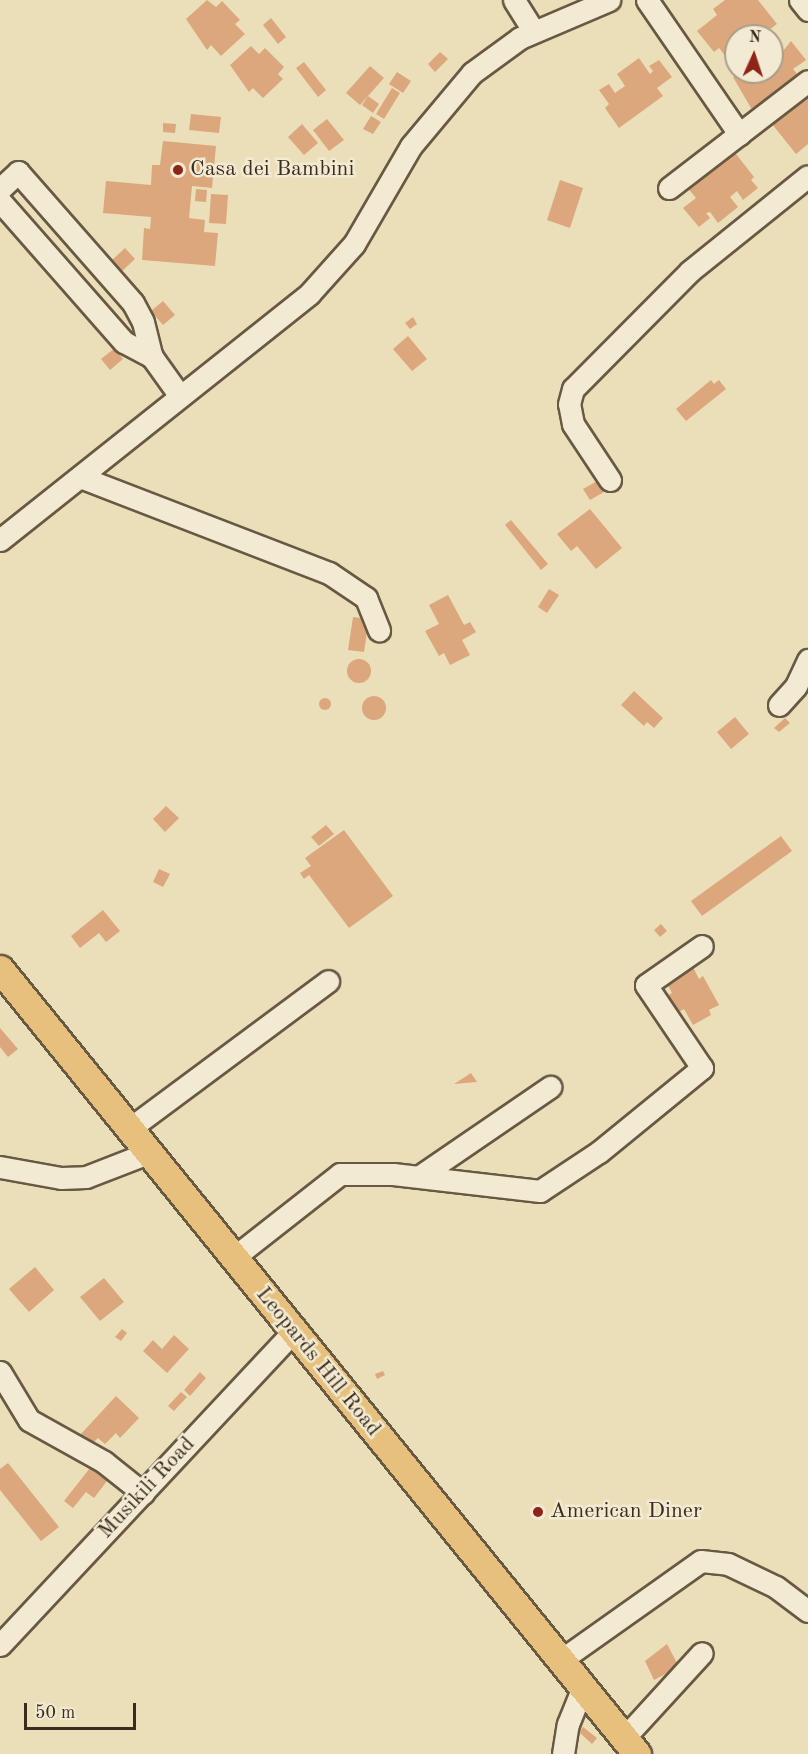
<!DOCTYPE html>
<style>
body{margin:0}
#map{position:relative;width:808px;height:1754px;overflow:hidden;background:#ebdfb9;font-family:"Old Standard TT",serif}
div>[style]{position:absolute}
[style*='--x']{left:calc(var(--x)*1px);top:calc(var(--y)*1px);width:calc(var(--w)*1px);rotate:calc(var(--a)*1deg)}
.building>*{inset:0;background:#dca77d}
.round{border-radius:50%}
.roads{filter:drop-shadow(2px 0 #685943) drop-shadow(-2px 0 #685943) drop-shadow(0 2px #685943) drop-shadow(0 -2px #685943)}
.minor>*{height:21px;margin:-10.5px;padding:0 10.5px;transform-origin:10.5px;border-radius:10.5px;background:#f2ead2}
.major>*{height:27px;margin:-13.5px;padding:0 13.5px;transform-origin:13.5px;border-radius:13.5px;background:#e6c07c}
.dots>*{width:16px;height:16px;translate:-50% -50%;box-sizing:border-box;border:3px solid #f2ead2;border-radius:50%}
span{translate:-50% -50%;white-space:nowrap;text-align:center;line-height:1.15;-webkit-text-stroke:5px #f2ead2;paint-order:stroke}
.poi-label{font-size:22px;color:#3c2c1c}
.left{translate:0 -50%;text-align:left}
.street-label{font-size:22px;color:#3c2c1c}
.north{position:absolute;left:724px;top:24px;width:60px;height:60px;box-sizing:border-box;background:#f2ead2;border:2px solid #a99e89;border-radius:50%;rotate:3deg;font-size:16px;font-weight:700;line-height:24px;text-align:center;color:#3c2c1c}
.north::after{content:'';display:block;margin:auto;width:21px;height:27px;background:#8f2418;clip-path:polygon(50% 0,100% 100%,50% 72%,0 100%)}
.scale{position:absolute;left:24px;top:1703px;width:112px;height:27px;box-sizing:border-box;border:3px solid #3c2c1c;border-top:0;padding-left:8px;font-size:18px;line-height:21px;white-space:nowrap;color:#3c2c1c;-webkit-text-stroke:4px #f2ead2;paint-order:stroke}
</style>
<div id="map">
<div class="building">
<div style="clip-path:polygon(207px 0,216px 7px,222px 1px,240px 20px,235px 24px,245px 34px,221px 56px,211px 45px,207px 50px,186px 19px)"></div>
<div style="clip-path:polygon(725px 0,758px 0,777px 24px,761px 36px,736px 36px,736px 56px,729px 61px,719px 48px,714px 52px,697px 31px,717px 15px,713px 9px)"></div>
<div style="clip-path:polygon(271px 18px,286px 37px,278px 44px,263px 25px)"></div>
<div style="clip-path:polygon(791px 41px,806px 60px,793px 69px,802px 80px,755px 115px,733px 77px,740px 72px,745px 77px,752px 72px,772px 72px,772px 47px,779px 56px)"></div>
<div style="clip-path:polygon(251px 46px,259px 54px,265px 48px,284px 67px,278px 74px,283px 79px,263px 98px,253px 88px,249px 92px,230px 65px)"></div>
<div style="clip-path:polygon(440px 52px,448px 59px,435px 72px,428px 64px)"></div>
<div style="clip-path:polygon(639px 58px,650px 74px,653px 71px,649px 66px,659px 60px,672px 77px,657px 88px,663px 96px,619px 128px,605px 108px,609px 104px,599px 90px,609px 84px,615px 93px,625px 86px,617px 74px)"></div>
<div style="clip-path:polygon(304px 62px,326px 90px,318px 97px,296px 68px)"></div>
<div style="clip-path:polygon(370px 66px,384px 78px,360px 105px,346px 93px)"></div>
<div style="clip-path:polygon(397px 72px,411px 81px,403px 93px,389px 84px)"></div>
<div style="clip-path:polygon(392px 88px,400px 93px,384px 119px,376px 114px)"></div>
<div style="clip-path:polygon(368px 96px,379px 104px,373px 113px,362px 105px)"></div>
<div style="clip-path:polygon(808px 96px,808px 144px,796px 154px,772px 124px)"></div>
<div style="clip-path:polygon(191px 114px,221px 117px,219px 133px,189px 130px)"></div>
<div style="clip-path:polygon(371px 116px,381px 122px,373px 134px,363px 129px)"></div>
<div style="clip-path:polygon(327px 119px,344px 140px,329px 151px,313px 130px)"></div>
<div style="clip-path:polygon(163px 123px,176px 124px,175px 133px,163px 132px)"></div>
<div style="clip-path:polygon(302px 124px,318px 143px,304px 155px,288px 137px)"></div>
<div style="clip-path:polygon(163px 141px,216px 146px,212px 188px,192px 186px,189px 218px,205px 220px,204px 232px,218px 233px,215px 266px,142px 260px,144px 228px,150px 229px,151px 217px,103px 213px,106px 181px,151px 185px,152px 165px,160px 165px)"></div>
<div style="clip-path:polygon(733px 150px,754px 177px,751px 180px,758px 188px,743px 200px,737px 191px,730px 197px,738px 207px,718px 223px,710px 212px,706px 213px,710px 218px,699px 227px,683px 208px,696px 198px,687px 187px)"></div>
<div style="clip-path:polygon(560px 180px,583px 188px,570px 228px,547px 220px)"></div>
<div style="clip-path:polygon(196px 189px,207px 190px,206px 202px,195px 201px)"></div>
<div style="clip-path:polygon(211px 194px,228px 195px,226px 224px,209px 223px)"></div>
<div style="clip-path:polygon(125px 248px,135px 259px,120px 273px,110px 262px)"></div>
<div style="clip-path:polygon(163px 301px,175px 315px,163px 325px,151px 311px)"></div>
<div style="clip-path:polygon(413px 317px,417px 324px,410px 329px,405px 323px)"></div>
<div style="clip-path:polygon(408px 336px,427px 359px,412px 371px,393px 349px)"></div>
<div style="clip-path:polygon(115px 348px,123px 359px,110px 370px,101px 359px)"></div>
<div style="clip-path:polygon(711px 380px,714px 384px,719px 380px,726px 389px,686px 421px,676px 409px)"></div>
<div style="clip-path:polygon(597px 481px,604px 492px,590px 500px,583px 489px)"></div>
<div style="clip-path:polygon(590px 509px,622px 548px,596px 569px,577px 546px,571px 551px,557px 534px)"></div>
<div style="clip-path:polygon(511px 520px,548px 564px,541px 570px,505px 525px)"></div>
<div style="clip-path:polygon(549px 589px,559px 595px,547px 613px,538px 607px)"></div>
<div style="clip-path:polygon(448px 595px,464px 625px,470px 622px,476px 632px,462px 640px,470px 655px,450px 665px,444px 653px,439px 656px,425px 631px,439px 624px,429px 605px)"></div>
<div style="clip-path:polygon(353px 617px,369px 619px,364px 652px,348px 650px)"></div>
<div class="round" style="left:347px;top:659px;width:24px;height:24px"></div>
<div style="clip-path:polygon(634px 691px,663px 718px,654px 728px,647px 722px,644px 726px,621px 705px)"></div>
<div class="round" style="left:362px;top:696px;width:24px;height:24px"></div>
<div class="round" style="left:319px;top:698px;width:12px;height:12px"></div>
<div style="clip-path:polygon(735px 717px,749px 734px,731px 749px,717px 732px)"></div>
<div style="clip-path:polygon(785px 718px,790px 723px,779px 732px,774px 728px)"></div>
<div style="clip-path:polygon(166px 806px,179px 818px,165px 832px,153px 819px)"></div>
<div style="clip-path:polygon(326px 825px,334px 834px,319px 846px,311px 837px)"></div>
<div style="clip-path:polygon(344px 830px,393px 896px,349px 928px,309px 875px,304px 879px,300px 873px,311px 866px,305px 858px)"></div>
<div style="clip-path:polygon(781px 836px,792px 851px,702px 916px,691px 901px)"></div>
<div style="clip-path:polygon(159px 869px,170px 874px,163px 887px,153px 882px)"></div>
<div style="clip-path:polygon(103px 910px,120px 931px,106px 942px,99px 933px,80px 948px,71px 936px)"></div>
<div style="clip-path:polygon(661px 924px,667px 931px,660px 937px,654px 930px)"></div>
<div style="clip-path:polygon(693px 967px,699px 979px,703px 976px,719px 1005px,709px 1010px,711px 1015px,693px 1025px,684px 1009px,677px 1013px,667px 996px,672px 993px,666px 982px)"></div>
<div style="clip-path:polygon(0 1028px,18px 1049px,8px 1057px,0 1047px)"></div>
<div style="clip-path:polygon(471px 1073px,477px 1082px,454px 1084px)"></div>
<div style="clip-path:polygon(35px 1267px,54px 1290px,29px 1312px,9px 1289px)"></div>
<div style="clip-path:polygon(104px 1278px,124px 1302px,100px 1321px,80px 1297px)"></div>
<div style="clip-path:polygon(122px 1329px,127px 1333px,121px 1341px,115px 1337px)"></div>
<div style="clip-path:polygon(174px 1335px,189px 1349px,167px 1373px,143px 1351px,153px 1340px,162px 1349px)"></div>
<div style="clip-path:polygon(383px 1371px,385px 1375px,377px 1379px,375px 1374px)"></div>
<div style="clip-path:polygon(200px 1372px,206px 1378px,190px 1396px,184px 1390px)"></div>
<div style="clip-path:polygon(181px 1392px,187px 1397px,174px 1411px,168px 1406px)"></div>
<div style="clip-path:polygon(116px 1396px,139px 1418px,120px 1438px,116px 1433px,105px 1444px,98px 1438px,91px 1445px,80px 1435px)"></div>
<div style="clip-path:polygon(8px 1463px,59px 1527px,41px 1541px,0 1490px,0 1469px)"></div>
<div style="clip-path:polygon(90px 1468px,107px 1481px,94px 1498px,86px 1492px,73px 1508px,64px 1501px)"></div>
<div style="clip-path:polygon(667px 1644px,679px 1667px,654px 1680px,645px 1661px)"></div>
<div style="clip-path:polygon(583px 1727px,597px 1738px,592px 1744px,579px 1732px)"></div>
</div>
<div class="roads">
<div class="minor">
<div style="--x:514;--y:0;--w:36;--a:58"></div>
<div style="--x:647;--y:0;--w:163;--a:55.5"></div>
<div style="--x:800;--y:0;--w:13;--a:51"></div>
<div style="--x:669;--y:188;--w:175;--a:-37.6"></div>
<div style="--x:0;--y:189;--w:25;--a:-43"></div>
<div style="--x:18;--y:172;--w:174;--a:48.7"></div>
<div style="--x:133;--y:303;--w:21;--a:62"></div>
<div style="--x:143;--y:322;--w:36;--a:76"></div>
<div style="--x:0;--y:201;--w:188;--a:48.7"></div>
<div style="--x:124;--y:342;--w:32;--a:28"></div>
<div style="--x:152;--y:357;--w:48;--a:54.3"></div>
<div style="--x:80;--y:477;--w:267;--a:21.1"></div>
<div style="--x:329;--y:573;--w:45;--a:34"></div>
<div style="--x:366;--y:598;--w:35;--a:68"></div>
<div style="--x:610;--y:480;--w:67;--a:-123.5"></div>
<div style="--x:573;--y:424;--w:20;--a:-101"></div>
<div style="--x:569;--y:404;--w:16;--a:-75"></div>
<div style="--x:573;--y:389;--w:166;--a:-45.2"></div>
<div style="--x:690;--y:271;--w:151;--a:-38.8"></div>
<div style="--x:0;--y:540;--w:396;--a:-38.5"></div>
<div style="--x:310;--y:293;--w:66;--a:-48.1"></div>
<div style="--x:354;--y:244;--w:113;--a:-59.8"></div>
<div style="--x:411;--y:146;--w:95;--a:-50.1"></div>
<div style="--x:472;--y:73;--w:59;--a:-36.1"></div>
<div style="--x:520;--y:38;--w:97;--a:-23.1"></div>
<div style="--x:779;--y:705;--w:25;--a:-48"></div>
<div style="--x:796;--y:686;--w:29;--a:-65"></div>
<div style="--x:129;--y:1129;--w:248;--a:-36.6"></div>
<div style="--x:0;--y:1167;--w:62;--a:10.2"></div>
<div style="--x:61;--y:1178;--w:25;--a:-2"></div>
<div style="--x:86;--y:1177;--w:66;--a:-21.2"></div>
<div style="--x:420;--y:1176;--w:158;--a:-34.4"></div>
<div style="--x:233;--y:1258;--w:136;--a:-38.1"></div>
<div style="--x:340;--y:1174;--w:53;--a:0"></div>
<div style="--x:393;--y:1174;--w:148;--a:6.6"></div>
<div style="--x:540;--y:1191;--w:71;--a:-33.5"></div>
<div style="--x:599;--y:1152;--w:133;--a:-39.2"></div>
<div style="--x:702;--y:1068;--w:100;--a:-124"></div>
<div style="--x:646;--y:985;--w:68;--a:-34.9"></div>
<div style="--x:0;--y:1372;--w:56;--a:58.9"></div>
<div style="--x:29;--y:1420;--w:86;--a:29.2"></div>
<div style="--x:104;--y:1462;--w:50;--a:38.5"></div>
<div style="--x:0;--y:1645;--w:430;--a:-46.9"></div>
<div style="--x:561;--y:1660;--w:171;--a:-35.3"></div>
<div style="--x:701;--y:1561;--w:27;--a:6"></div>
<div style="--x:728;--y:1564;--w:53;--a:25.6"></div>
<div style="--x:776;--y:1587;--w:40;--a:37"></div>
<div style="--x:624;--y:1738;--w:115;--a:-47.5"></div>
<div style="--x:563;--y:1754;--w:30;--a:-81"></div>
<div style="--x:568;--y:1724;--w:40;--a:-68"></div>
</div>
<div class="major">
<div style="--x:0;--y:969;--w:1011;--a:50.94"></div>
</div>
</div>
<div class="dots">
<div style="left:178px;top:170px;background:#8f2418"></div>
<div style="left:538px;top:1512px;background:#8f2418"></div>
</div>
<div class="poi-label">
<span class="left" style="left:190px;top:170px">Casa dei Bambini</span>
<span class="left" style="left:550px;top:1512px">American Diner</span>
</div>
<div class="street-label">
<span style="left:318px;top:1362px;rotate:51deg">Leopards Hill Road</span>
<span style="left:147px;top:1488px;rotate:-47deg">Musikili Road</span>
</div>
<div class="north">N</div>
<div class="scale">50 m</div>
</div>
